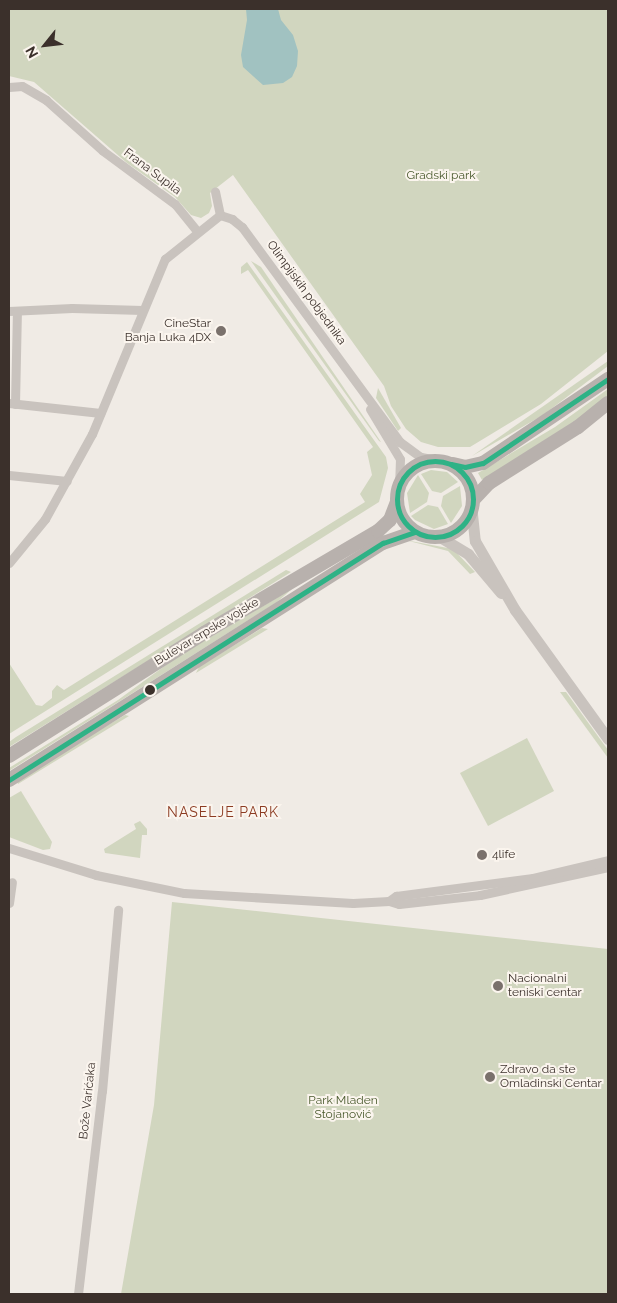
<!DOCTYPE html>
<meta charset="utf-8">
<style>
body{margin:0}
#map{position:relative;width:617px;height:1303px;overflow:hidden;background:#f0ebe5;font-family:Raleway,sans-serif}
div>[style]{position:absolute}
[style*='--x']{left:calc(var(--x)*1px);top:calc(var(--y)*1px);width:calc(var(--w)*1px);rotate:calc(var(--a)*1deg)}
.green>*{inset:0;background:#d1d6bf}
.water>*{inset:0;background:#a1c2c1}
.minor>*{height:9px;margin:-4.5px;padding:0 4.5px;transform-origin:4.5px;border-radius:4.5px;background:#c9c3be}
.tertiary>*{height:11px;margin:-5.5px;padding:0 5.5px;transform-origin:5.5px;border-radius:5.5px;background:#c9c3be}
.primary>*{height:14px;margin:-7px;padding:0 7px;transform-origin:7px;border-radius:7px;background:#b8b1ad}
.primary>.ring{margin:-7px;padding:0;box-sizing:content-box;background:none;border:14px solid #b8b1ad;border-radius:50%}
.bus-1>*{height:5px;margin:-2.5px;padding:0 2.5px;transform-origin:2.5px;border-radius:2.5px;background:#2eb286}
.bus-1>.ring{margin:-2.5px;padding:0;box-sizing:content-box;background:none;border:5px solid #2eb286;border-radius:50%}
.dots>*{width:14px;height:14px;translate:-50% -50%;box-sizing:border-box;border:2px solid #fbf5ee;border-radius:50%}
span{translate:-50% -50%;white-space:nowrap;text-align:center;line-height:1.15;-webkit-text-stroke:4px #fbf5ee;paint-order:stroke}
.street-label{font-size:12px;color:#3b302b}
.park-label{font-size:12px;color:#4a5a2e}
.poi-label{font-size:12px;color:#3b302b}
.right{translate:-100% -50%;text-align:right}
.left{translate:0 -50%;text-align:left}
.neighbourhood-label{font-size:14px;color:#8c3b22;letter-spacing:1px}
.frame{position:absolute;inset:0;border:10px solid #3b302b;pointer-events:none}
.north{position:absolute;left:20px;top:20px;width:50px;height:50px;-webkit-text-stroke:4px #fbf5ee;paint-order:stroke;rotate:241deg;font-size:14px;font-weight:700;line-height:20px;text-align:center;color:#3b302b}
.north::after{content:'';display:block;margin:auto;width:18px;height:22px;background:#3b302b;clip-path:polygon(50% 0,100% 100%,50% 72%,0 100%)}
</style>
<div id="map">
<div class="green">
<div style="clip-path:polygon(9px 9px,608px 9px,608px 351px,541px 404px,470px 447px,438px 447px,421px 442px,406px 429px,391px 406px,384px 386px,233px 175px,210px 193px,212px 206px,209px 213px,201px 218px,191px 215px,175px 197px,127px 163px,34px 82px,9px 76px)"></div>
<div style="clip-path:polygon(251px 261px,261px 267px,381px 442px,379px 441px)"></div>
<div style="clip-path:polygon(247px 262px,386px 457px,388px 468px,379px 502px,9px 734px,9px 663px,36px 705px,42px 706px,52px 698px,52px 691px,57px 685px,64px 690px,365px 502px,360px 494px,372px 475px,367px 452px,373px 447px,248px 270px,241px 274px,241px 267px)"></div>
<div style="clip-path:polygon(608px 361px,608px 366px,543px 415px,472px 456px)"></div>
<div style="clip-path:polygon(378px 388px,401px 428px,398px 431px,376px 398px)"></div>
<div style="clip-path:polygon(608px 389px,608px 397px,583px 416px,482px 480px,478px 473px,555px 427px)"></div>
<div style="clip-path:polygon(431px 470px,447px 472px,458px 482px,441px 493px,432px 491px,421px 474px)"></div>
<div style="clip-path:polygon(418px 475px,429px 493px,427px 502px,410px 513px,407px 493px)"></div>
<div style="clip-path:polygon(460px 486px,462px 506px,451px 523px,441px 506px,443px 496px)"></div>
<div style="clip-path:polygon(428px 505px,438px 507px,448px 524px,434px 529px,415px 520px,411px 516px)"></div>
<div style="clip-path:polygon(405px 540px,453px 549px,475px 572px,470px 574px,448px 551px)"></div>
<div style="clip-path:polygon(286px 570px,291px 572px,9px 747px,9px 742px,16px 737px)"></div>
<div style="clip-path:polygon(292px 589px,277px 602px,9px 771px,9px 768px,118px 700px,177px 657px)"></div>
<div style="clip-path:polygon(262px 628px,268px 629px,196px 673px,199px 667px)"></div>
<div style="clip-path:polygon(560px 692px,566px 692px,608px 750px,608px 758px)"></div>
<div style="clip-path:polygon(125px 715px,129px 716px,18px 784px,16px 780px)"></div>
<div style="clip-path:polygon(527px 738px,554px 791px,488px 826px,460px 773px)"></div>
<div style="clip-path:polygon(21px 791px,52px 842px,50px 849px,43px 850px,9px 837px,9px 798px)"></div>
<div style="clip-path:polygon(140px 821px,147px 829px,147px 835px,142px 835px,140px 858px,105px 853px,104px 849px,136px 829px,134px 824px)"></div>
<div style="clip-path:polygon(172px 902px,608px 949px,608px 1294px,121px 1294px,154px 1105px)"></div>
</div>
<div class="water">
<div style="clip-path:polygon(246px 9px,278px 9px,281px 20px,293px 35px,298px 51px,297px 66px,292px 77px,283px 83px,263px 85px,243px 67px,241px 55px,247px 20px)"></div>
</div>
<div class="minor">
<div style="--x:9;--y:87;--w:13;--a:-4"></div>
<div style="--x:22;--y:86;--w:28;--a:30"></div>
<div style="--x:46;--y:100;--w:76;--a:41.8"></div>
<div style="--x:103;--y:151;--w:89;--a:36.4"></div>
<div style="--x:175;--y:204;--w:35;--a:51"></div>
<div style="--x:220;--y:215;--w:13;--a:18"></div>
<div style="--x:232;--y:219;--w:13;--a:39"></div>
<div style="--x:242;--y:227;--w:267;--a:53.7"></div>
<div style="--x:400;--y:442;--w:26;--a:36"></div>
<div style="--x:421;--y:457;--w:21;--a:11"></div>
<div style="--x:9;--y:311;--w:63;--a:-2.7"></div>
<div style="--x:72;--y:308;--w:70;--a:1.6"></div>
<div style="--x:9;--y:403;--w:92;--a:6.3"></div>
<div style="--x:15;--y:404;--w:93;--a:-88.8"></div>
<div style="--x:370;--y:409;--w:58;--a:59"></div>
<div style="--x:400;--y:459;--w:28;--a:92"></div>
<div style="--x:9;--y:475;--w:58;--a:5.9"></div>
<div style="--x:9;--y:563;--w:57;--a:-50.7"></div>
<div style="--x:45;--y:519;--w:97;--a:-61.1"></div>
<div style="--x:92;--y:434;--w:190;--a:-67.4"></div>
<div style="--x:165;--y:259;--w:70;--a:-38.7"></div>
<div style="--x:220;--y:215;--w:24;--a:-102"></div>
<div style="--x:9;--y:848;--w:91;--a:17.2"></div>
<div style="--x:96;--y:875;--w:90;--a:11.6"></div>
<div style="--x:184;--y:893;--w:169;--a:3.4"></div>
<div style="--x:353;--y:903;--w:36;--a:-3"></div>
<div style="--x:389;--y:901;--w:10;--a:17"></div>
<div style="--x:399;--y:904;--w:81;--a:-6.3"></div>
<div style="--x:480;--y:895;--w:131;--a:-12.3"></div>
<div style="--x:389;--y:901;--w:9;--a:-36"></div>
<div style="--x:396;--y:896;--w:138;--a:-7.5"></div>
<div style="--x:533;--y:878;--w:77;--a:-13.5"></div>
<div style="--x:9;--y:903;--w:21;--a:-82"></div>
<div style="--x:78;--y:1294;--w:204;--a:-83.3"></div>
<div style="--x:102;--y:1091;--w:182;--a:-84.9"></div>
</div>
<div class="tertiary">
<div style="--x:472;--y:514;--w:27;--a:84"></div>
<div style="--x:475;--y:541;--w:80;--a:59.9"></div>
<div style="--x:515;--y:610;--w:159;--a:54.2"></div>
<div style="--x:440;--y:537;--w:33;--a:31"></div>
<div style="--x:468;--y:554;--w:51;--a:49.8"></div>
</div>
<div class="primary">
<div class="ring" style="left:397px;top:461px;width:62px;height:62px"></div>
<div style="--x:453;--y:464;--w:12;--a:14"></div>
<div style="--x:465;--y:467;--w:18;--a:-13"></div>
<div style="--x:483;--y:463;--w:151;--a:-33.9"></div>
<div style="--x:474;--y:499;--w:22;--a:-47"></div>
<div style="--x:489;--y:483;--w:105;--a:-32.2"></div>
<div style="--x:578;--y:427;--w:38;--a:-39"></div>
<div style="--x:9;--y:756;--w:231;--a:-32.2"></div>
<div style="--x:204;--y:633;--w:202;--a:-30.4"></div>
<div style="--x:378;--y:531;--w:16;--a:-43"></div>
<div style="--x:390;--y:520;--w:19;--a:-69"></div>
<div style="--x:9;--y:780;--w:443;--a:-32.4"></div>
<div style="--x:383;--y:543;--w:34;--a:-19"></div>
</div>
<div class="bus-1">
<div class="ring" style="left:397px;top:461px;width:71px;height:71px"></div>
<div style="--x:451;--y:464;--w:14;--a:12"></div>
<div style="--x:465;--y:467;--w:18;--a:-13"></div>
<div style="--x:483;--y:463;--w:151;--a:-33.9"></div>
<div style="--x:9;--y:780;--w:443;--a:-32.4"></div>
<div style="--x:383;--y:543;--w:34;--a:-19"></div>
</div>
<div class="dots">
<div style="left:221px;top:331px;background:#7a716c"></div>
<div style="left:150px;top:690px;background:#3b302b"></div>
<div style="left:482px;top:855px;background:#7a716c"></div>
<div style="left:498px;top:986px;background:#7a716c"></div>
<div style="left:490px;top:1077px;background:#7a716c"></div>
</div>
<div class="street-label">
<span style="left:152px;top:172px;rotate:37deg">Frana Supila</span>
<span style="left:306px;top:293px;rotate:54deg">Olimpijskih pobjednika</span>
<span style="left:207px;top:632px;rotate:-31deg">Bulevar srpske vojske</span>
<span style="left:88px;top:1101px;rotate:-84deg">Bože Varićaka</span>
</div>
<div class="park-label">
<span style="left:441px;top:176px">Gradski park</span>
<span style="left:343px;top:1108px">Park Mladen<br>Stojanović</span>
</div>
<div class="poi-label">
<span class="right" style="left:211px;top:331px">CineStar<br>Banja Luka 4DX</span>
<span class="left" style="left:492px;top:855px">4life</span>
<span class="left" style="left:508px;top:986px">Nacionalni<br>teniski centar</span>
<span class="left" style="left:500px;top:1077px">Zdravo da ste<br>Omladinski Centar</span>
</div>
<div class="neighbourhood-label">
<span style="left:223px;top:812px">NASELJE PARK</span>
</div>
<div class="frame"></div>
<div class="north">N</div>
</div>
